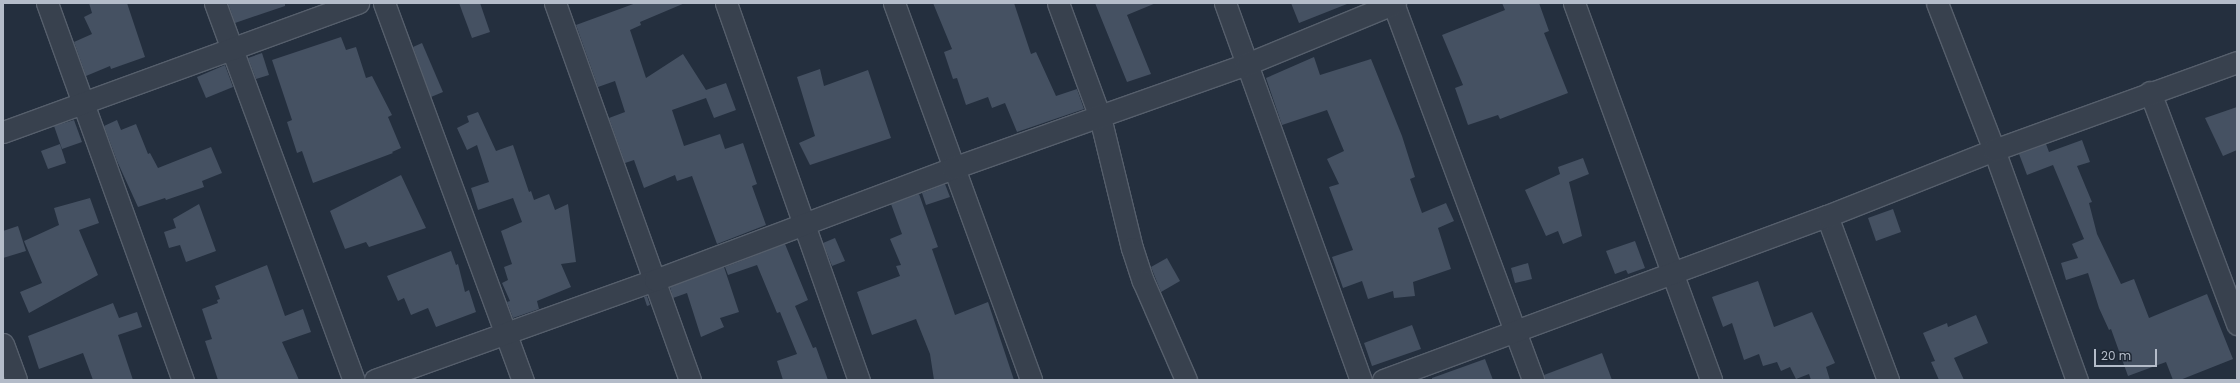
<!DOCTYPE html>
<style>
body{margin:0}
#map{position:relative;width:2240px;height:383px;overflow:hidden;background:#242f3e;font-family:Poppins,sans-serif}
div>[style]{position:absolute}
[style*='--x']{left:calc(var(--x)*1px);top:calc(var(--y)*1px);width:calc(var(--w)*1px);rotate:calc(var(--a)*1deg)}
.building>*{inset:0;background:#455162}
.roads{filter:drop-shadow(1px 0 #565f6c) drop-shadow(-1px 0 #565f6c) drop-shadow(0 1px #565f6c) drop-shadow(0 -1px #565f6c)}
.street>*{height:21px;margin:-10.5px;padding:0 10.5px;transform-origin:10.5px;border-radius:10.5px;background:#38414e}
span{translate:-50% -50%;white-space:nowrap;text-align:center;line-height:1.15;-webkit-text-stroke:3px #1d2633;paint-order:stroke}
.frame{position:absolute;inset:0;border:4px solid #b4bcc9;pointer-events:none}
.scale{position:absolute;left:2094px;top:349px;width:63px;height:18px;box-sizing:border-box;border:2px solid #b4bcc9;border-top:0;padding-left:5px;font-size:12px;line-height:14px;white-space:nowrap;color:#b4bcc9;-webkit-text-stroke:3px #1d2633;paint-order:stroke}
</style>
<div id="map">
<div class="building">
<div style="clip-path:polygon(89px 3px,127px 3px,145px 57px,111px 69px,110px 66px,86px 76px,74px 42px,92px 34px,84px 17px,92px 13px)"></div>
<div style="clip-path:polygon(228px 3px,285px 3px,285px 6px,235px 23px)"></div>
<div style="clip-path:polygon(459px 3px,480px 3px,490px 32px,472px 38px)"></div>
<div style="clip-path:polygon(636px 3px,685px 3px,640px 22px,641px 25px,630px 30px,646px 78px,683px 54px,706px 90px,726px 83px,736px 110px,714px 118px,706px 98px,672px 110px,684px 146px,720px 134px,725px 149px,743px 143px,757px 184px,752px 186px,766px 225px,717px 244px,692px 176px,677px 181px,675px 175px,644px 188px,634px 160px,625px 163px,609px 118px,625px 112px,615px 81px,598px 87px,576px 25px)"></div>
<div style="clip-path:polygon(933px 3px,1014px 3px,1031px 54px,1036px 52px,1056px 96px,1077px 89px,1084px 109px,1017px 132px,1005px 103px,992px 108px,988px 97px,966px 105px,957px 78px,953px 79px,944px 52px,952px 49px)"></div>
<div style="clip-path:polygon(1095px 3px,1156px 3px,1127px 15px,1151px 74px,1127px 82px)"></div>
<div style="clip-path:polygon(1291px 3px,1346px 3px,1347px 4px,1299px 23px)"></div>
<div style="clip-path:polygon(1502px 3px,1539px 3px,1549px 31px,1544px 33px,1568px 93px,1500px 119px,1498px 115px,1468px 125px,1455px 88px,1463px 85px,1442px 35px,1505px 10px)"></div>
<div style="clip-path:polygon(341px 37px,346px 50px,356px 47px,366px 78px,372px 76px,392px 115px,388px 117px,401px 148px,392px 152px,393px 153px,313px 183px,302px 151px,297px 153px,287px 122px,292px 120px,272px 60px)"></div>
<div style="clip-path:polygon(422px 43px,443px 92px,431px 97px,413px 47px)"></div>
<div style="clip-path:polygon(262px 53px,269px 75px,256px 79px,248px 58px)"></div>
<div style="clip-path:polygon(1314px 57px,1320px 75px,1371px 59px,1402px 136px,1415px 177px,1410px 179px,1422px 213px,1446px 203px,1454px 221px,1438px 228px,1451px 269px,1413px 282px,1415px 296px,1394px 298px,1393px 291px,1368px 299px,1362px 281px,1343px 288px,1332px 257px,1353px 250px,1329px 187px,1339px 184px,1327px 159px,1344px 151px,1327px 110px,1282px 125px,1266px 78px)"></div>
<div style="clip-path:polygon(225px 65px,233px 87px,206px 98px,197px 77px)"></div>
<div style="clip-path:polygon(820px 69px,824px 86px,868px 70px,891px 138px,810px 165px,799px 143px,815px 136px,797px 77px)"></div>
<div style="clip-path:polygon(2237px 107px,2237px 150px,2223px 156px,2205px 118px)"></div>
<div style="clip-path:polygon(478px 112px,496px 151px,513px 145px,529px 192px,531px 191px,534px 200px,549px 194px,555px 210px,568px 204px,576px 262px,561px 264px,571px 287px,537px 301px,539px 309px,513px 318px,507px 302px,510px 301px,502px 283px,508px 280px,504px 267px,512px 264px,501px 231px,522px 222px,513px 198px,478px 210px,471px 188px,489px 182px,477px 145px,467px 150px,457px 128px,469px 122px,467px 116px)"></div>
<div style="clip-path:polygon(74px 120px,82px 142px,62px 149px,54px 126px)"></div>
<div style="clip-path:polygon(117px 120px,121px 130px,136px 124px,148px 154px,150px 153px,158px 168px,211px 147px,222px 173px,202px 181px,204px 187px,166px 200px,165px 198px,138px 207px,117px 161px,104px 126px)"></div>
<div style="clip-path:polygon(2082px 140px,2090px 162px,2077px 166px,2092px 202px,2089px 203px,2097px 234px,2121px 284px,2134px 279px,2149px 318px,2207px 294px,2233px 359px,2180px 380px,2173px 380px,2166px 362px,2128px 376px,2111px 329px,2109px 330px,2099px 308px,2088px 273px,2066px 280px,2061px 263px,2078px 258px,2072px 244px,2084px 239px,2053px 165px,2027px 175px,2019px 154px,2046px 144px,2049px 152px)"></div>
<div style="clip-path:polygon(60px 144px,66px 163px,48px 169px,41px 151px)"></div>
<div style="clip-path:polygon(1583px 158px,1589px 174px,1569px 182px,1582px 236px,1563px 244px,1558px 231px,1546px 236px,1525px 190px,1560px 174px,1558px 167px)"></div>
<div style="clip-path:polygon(401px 175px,426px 228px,369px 247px,366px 242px,345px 249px,330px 211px)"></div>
<div style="clip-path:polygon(945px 184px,950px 197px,926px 205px,922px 193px)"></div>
<div style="clip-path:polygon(919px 194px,938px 247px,932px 249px,955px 315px,988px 302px,1014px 380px,934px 380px,930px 354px,916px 319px,872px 335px,857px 292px,900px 276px,896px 266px,901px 265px,890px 239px,902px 234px,891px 204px)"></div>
<div style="clip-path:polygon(90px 198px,99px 223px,79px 230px,98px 275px,29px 313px,20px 292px,42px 283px,24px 241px,59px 225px,54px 208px)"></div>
<div style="clip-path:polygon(199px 204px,216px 251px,186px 262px,180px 245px,169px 248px,164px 232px,176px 228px,173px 219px)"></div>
<div style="clip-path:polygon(1893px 209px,1901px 232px,1876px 241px,1868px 218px)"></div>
<div style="clip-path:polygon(18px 226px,26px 251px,3px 258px,3px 231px)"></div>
<div style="clip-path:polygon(835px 238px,845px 261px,832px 266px,823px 243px)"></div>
<div style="clip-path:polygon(1635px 241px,1645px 268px,1628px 274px,1626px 270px,1615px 274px,1606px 251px)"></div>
<div style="clip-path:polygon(785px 244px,808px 300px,795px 306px,813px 348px,816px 347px,828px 380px,783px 380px,777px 361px,797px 354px,780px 312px,777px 313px,757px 265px,728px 275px,725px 267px)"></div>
<div style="clip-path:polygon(451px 251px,456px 265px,458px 264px,465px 292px,469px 290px,476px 312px,436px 327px,428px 308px,411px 315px,404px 298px,398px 301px,387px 276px)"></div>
<div style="clip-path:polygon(1167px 258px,1180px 281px,1161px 292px,1151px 267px)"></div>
<div style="clip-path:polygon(1528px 263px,1532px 279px,1515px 283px,1511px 268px)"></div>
<div style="clip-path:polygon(267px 265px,285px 316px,303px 309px,311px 332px,282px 342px,299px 380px,218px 380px,205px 341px,212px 339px,202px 309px,218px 303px,217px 300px,220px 299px,215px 286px)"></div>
<div style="clip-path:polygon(724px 267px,739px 312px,720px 318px,724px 327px,701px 337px,687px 293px,673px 298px,670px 287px)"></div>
<div style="clip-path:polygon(1758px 281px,1774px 327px,1812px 312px,1835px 363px,1826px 367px,1830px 380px,1811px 380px,1809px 374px,1796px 379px,1790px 367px,1781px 371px,1777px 362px,1763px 366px,1759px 354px,1744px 360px,1732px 323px,1723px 327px,1712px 297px)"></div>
<div style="clip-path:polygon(647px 296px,650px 305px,647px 306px,644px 297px)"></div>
<div style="clip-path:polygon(113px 303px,119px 318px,137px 312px,142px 327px,118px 335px,133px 380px,93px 380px,83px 353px,39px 369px,28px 336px)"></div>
<div style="clip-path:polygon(1976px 315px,1988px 343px,1954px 358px,1964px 380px,1939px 380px,1931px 362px,1935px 361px,1923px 333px,1947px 323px,1948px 327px)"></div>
<div style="clip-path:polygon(1412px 325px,1421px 349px,1372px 366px,1364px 343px)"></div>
<div style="clip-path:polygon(1602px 353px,1612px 380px,1545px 380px,1544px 375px)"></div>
<div style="clip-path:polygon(1485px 359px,1493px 380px,1432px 380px,1432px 378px)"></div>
</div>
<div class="roads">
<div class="street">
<div style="--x:47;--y:3;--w:401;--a:70.2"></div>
<div style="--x:215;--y:3;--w:402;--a:69.8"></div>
<div style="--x:384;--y:3;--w:402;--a:69.8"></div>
<div style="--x:555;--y:3;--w:400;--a:70.3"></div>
<div style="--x:726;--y:3;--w:400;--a:70.6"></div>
<div style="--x:894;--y:3;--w:401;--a:70"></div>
<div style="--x:1058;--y:3;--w:121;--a:69.8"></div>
<div style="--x:1100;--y:117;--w:135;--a:76.3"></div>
<div style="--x:1132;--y:248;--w:35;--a:72"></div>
<div style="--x:1143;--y:281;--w:108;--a:66.5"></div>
<div style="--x:1225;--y:3;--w:401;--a:70.2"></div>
<div style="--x:1393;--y:3;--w:402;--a:69.6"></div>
<div style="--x:1574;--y:3;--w:401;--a:70"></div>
<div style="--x:1937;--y:3;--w:158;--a:68.8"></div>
<div style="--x:1994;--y:150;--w:245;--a:70.2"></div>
<div style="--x:2150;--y:92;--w:248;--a:69.4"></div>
<div style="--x:3;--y:132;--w:378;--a:-20"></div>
<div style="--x:1827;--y:216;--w:175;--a:69.6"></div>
<div style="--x:3;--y:344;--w:38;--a:70"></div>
<div style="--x:375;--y:380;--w:297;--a:-19.7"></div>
<div style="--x:655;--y:280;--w:318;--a:-20.6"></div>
<div style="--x:953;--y:168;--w:312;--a:-19.5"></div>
<div style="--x:1247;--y:64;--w:160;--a:-22.4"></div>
<div style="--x:1383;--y:380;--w:473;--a:-20.3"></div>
<div style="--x:1827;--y:216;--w:180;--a:-21.6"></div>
<div style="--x:1994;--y:150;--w:258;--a:-19.9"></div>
</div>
</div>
<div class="frame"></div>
<div class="scale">20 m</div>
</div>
